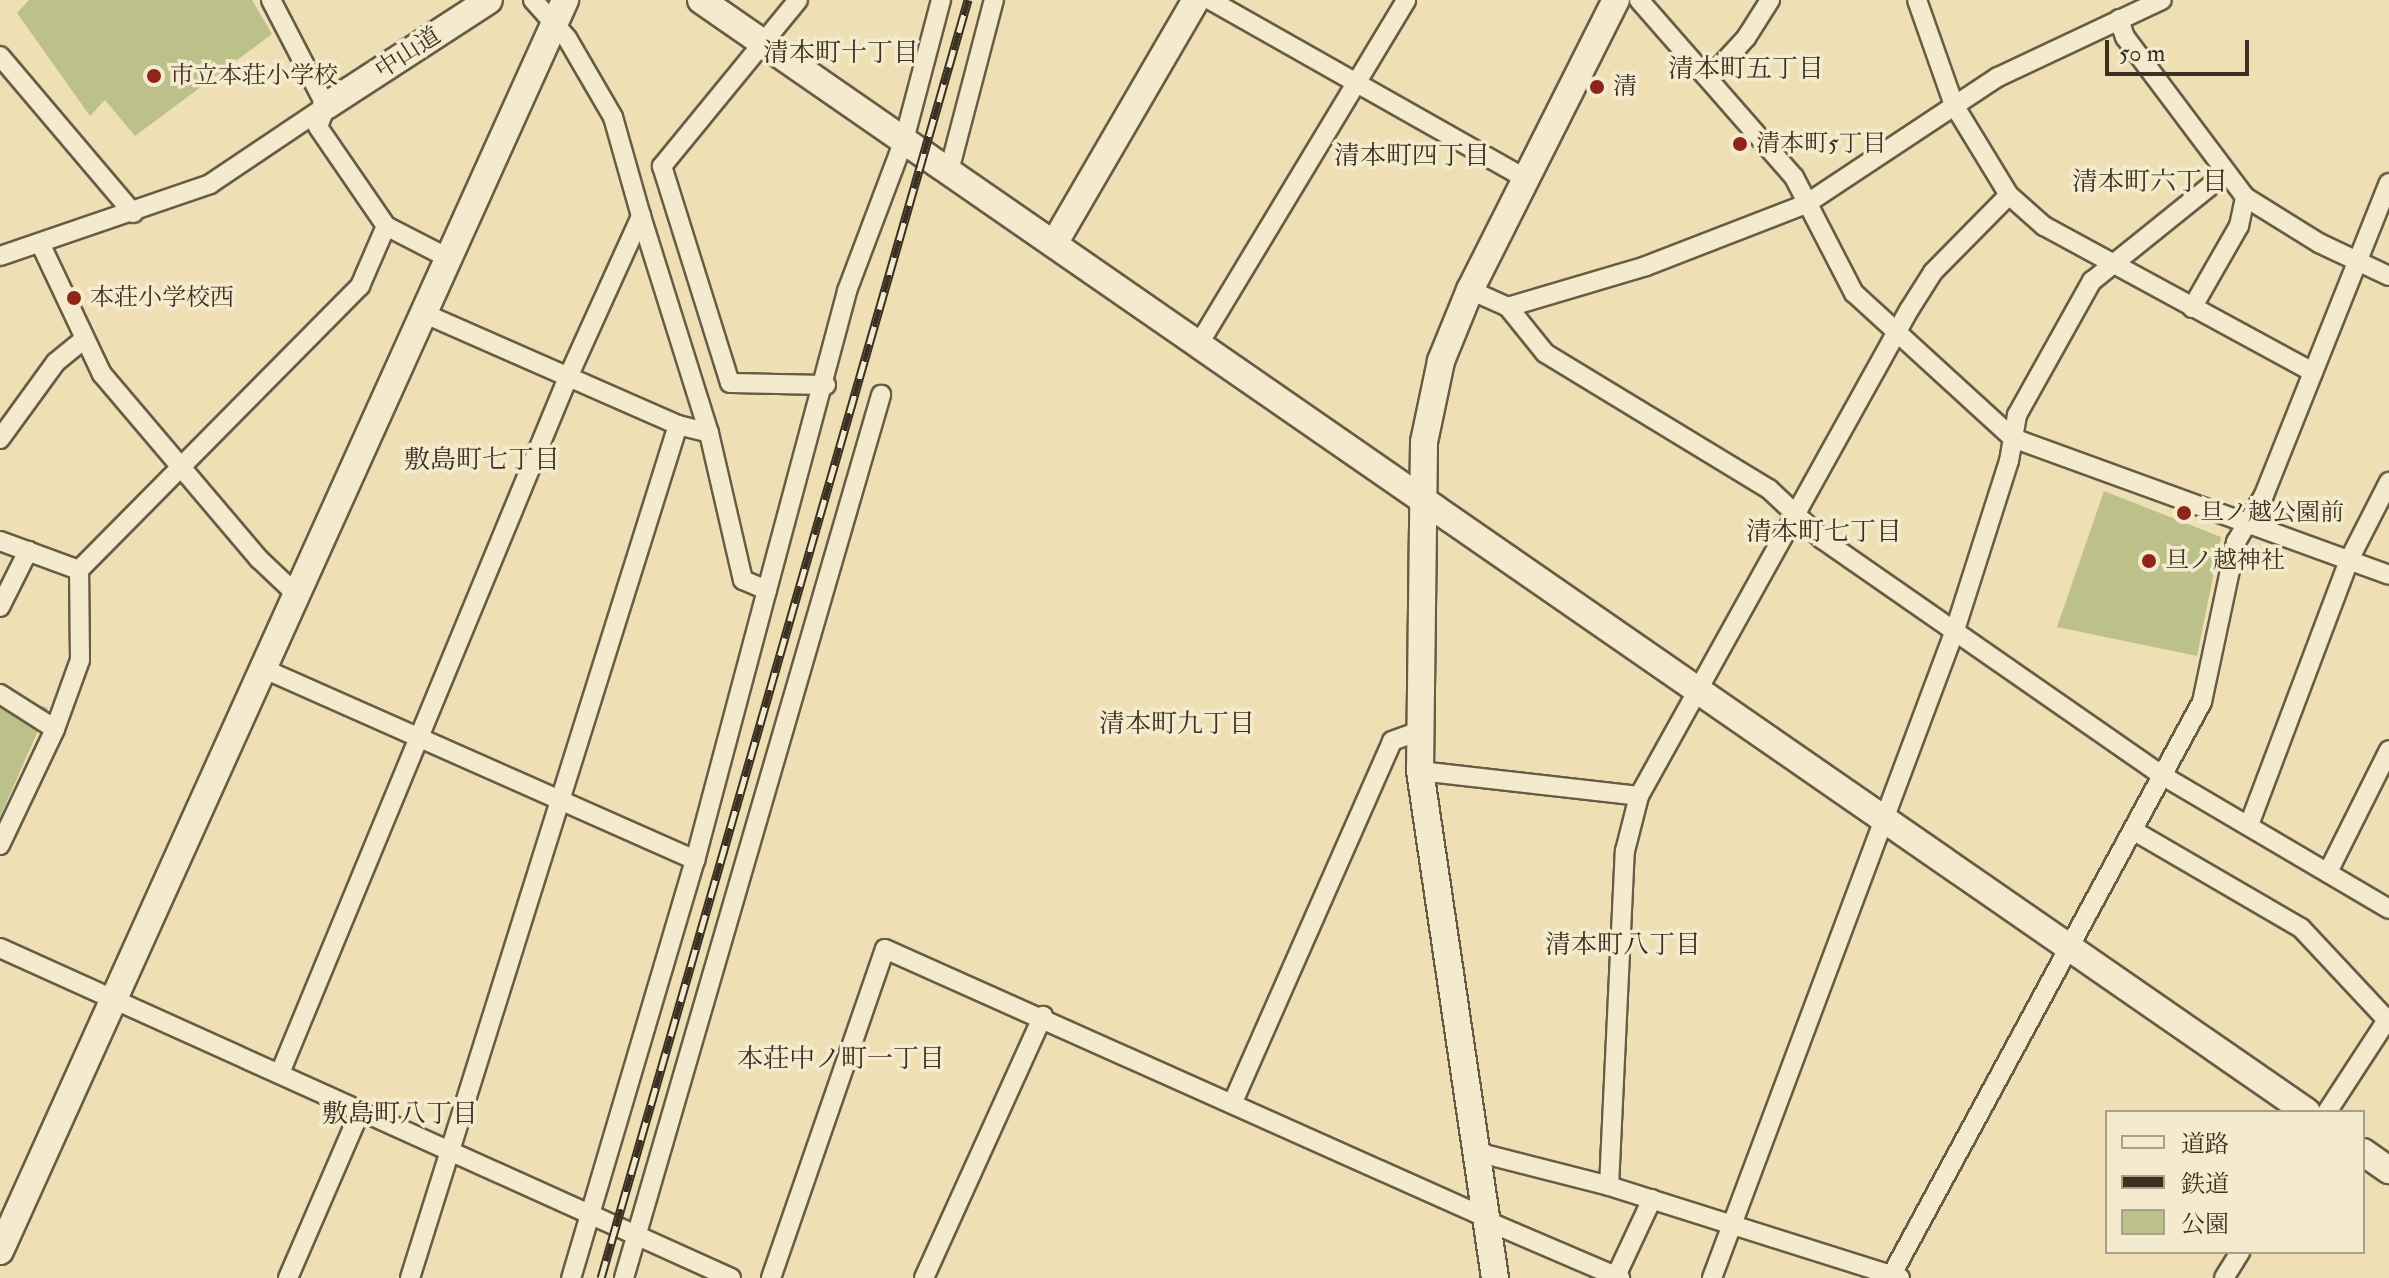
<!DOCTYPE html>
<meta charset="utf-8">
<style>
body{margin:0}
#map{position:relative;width:2389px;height:1278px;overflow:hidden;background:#eee0b4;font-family:"IM FELL Double Pica","Noto Serif JP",serif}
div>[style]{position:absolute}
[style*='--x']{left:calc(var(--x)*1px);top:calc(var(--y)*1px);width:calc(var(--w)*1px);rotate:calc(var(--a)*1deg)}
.green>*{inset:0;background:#bcc18a}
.roads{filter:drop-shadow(2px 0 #685c46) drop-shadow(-2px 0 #685c46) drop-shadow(0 2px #685c46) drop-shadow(0 -2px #685c46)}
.street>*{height:18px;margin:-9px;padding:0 9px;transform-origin:9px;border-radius:9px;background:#f4ebce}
.secondary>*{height:26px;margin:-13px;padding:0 13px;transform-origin:13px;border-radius:13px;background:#f4ebce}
.rail>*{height:9px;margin-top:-4.5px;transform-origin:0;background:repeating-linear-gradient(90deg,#f4ebce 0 18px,#3c3022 0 36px);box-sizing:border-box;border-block:2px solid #3c3022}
.dots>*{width:22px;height:22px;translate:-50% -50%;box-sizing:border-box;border:4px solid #f4ebce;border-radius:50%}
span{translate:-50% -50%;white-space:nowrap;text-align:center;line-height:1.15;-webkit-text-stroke:7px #f4ebce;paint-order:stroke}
.street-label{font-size:24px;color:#3c3022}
.poi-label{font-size:24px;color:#3c3022}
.left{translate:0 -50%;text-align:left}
.neighbourhood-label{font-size:26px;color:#3c3022}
.legend{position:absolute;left:2105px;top:1110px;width:260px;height:144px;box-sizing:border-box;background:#f4ebce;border:2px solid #aaa089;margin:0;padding:10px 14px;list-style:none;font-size:24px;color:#3c3022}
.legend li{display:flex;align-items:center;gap:16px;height:40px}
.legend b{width:40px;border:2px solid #aaa089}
.scale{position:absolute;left:2105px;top:40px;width:144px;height:36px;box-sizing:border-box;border:4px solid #3c3022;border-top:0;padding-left:10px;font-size:24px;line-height:28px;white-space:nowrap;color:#3c3022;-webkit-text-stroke:6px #f4ebce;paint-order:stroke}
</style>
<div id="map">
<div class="green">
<div style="clip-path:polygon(29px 0,252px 0,272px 34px,135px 136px,105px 100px,90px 116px,17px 13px)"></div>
<div style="clip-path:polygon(2104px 491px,2221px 537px,2197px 656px,2057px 627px)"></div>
<div style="clip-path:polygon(0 692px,48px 708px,0 817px)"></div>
</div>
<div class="roads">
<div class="street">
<div style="--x:271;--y:0;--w:119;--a:62.6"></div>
<div style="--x:798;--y:0;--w:215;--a:129.3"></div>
<div style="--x:662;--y:166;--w:227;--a:72.6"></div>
<div style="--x:730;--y:383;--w:96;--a:1.2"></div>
<div style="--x:1210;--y:0;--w:364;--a:29.5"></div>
<div style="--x:1639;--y:0;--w:235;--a:48.8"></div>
<div style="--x:1794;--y:177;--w:131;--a:62.7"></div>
<div style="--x:1854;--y:293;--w:215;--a:42.4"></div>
<div style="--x:2013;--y:438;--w:400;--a:20"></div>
<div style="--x:1917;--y:0;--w:111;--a:70.6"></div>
<div style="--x:1954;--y:105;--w:105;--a:58.6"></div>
<div style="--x:2009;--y:195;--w:47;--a:41.5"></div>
<div style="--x:2044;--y:226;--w:306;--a:28.5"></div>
<div style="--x:2119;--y:19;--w:19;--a:72"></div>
<div style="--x:2125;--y:37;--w:200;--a:53.1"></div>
<div style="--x:2245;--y:197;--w:87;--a:31.9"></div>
<div style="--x:2319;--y:243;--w:77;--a:25.2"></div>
<div style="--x:0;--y:56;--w:206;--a:49.7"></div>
<div style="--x:1711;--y:76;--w:52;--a:-47.4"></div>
<div style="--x:1746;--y:38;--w:45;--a:-57.7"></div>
<div style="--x:326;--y:106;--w:22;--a:111"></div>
<div style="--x:318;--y:127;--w:120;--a:55.5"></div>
<div style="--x:386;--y:226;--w:70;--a:27.3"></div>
<div style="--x:949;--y:171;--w:177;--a:-75.3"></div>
<div style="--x:641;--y:216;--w:227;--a:72.6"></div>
<div style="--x:40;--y:243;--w:145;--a:64.7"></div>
<div style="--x:102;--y:374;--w:243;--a:49.7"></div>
<div style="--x:259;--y:559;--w:51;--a:43.4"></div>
<div style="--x:0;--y:256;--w:222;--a:-18.9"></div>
<div style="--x:210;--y:184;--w:140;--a:-33.9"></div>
<div style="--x:1470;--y:290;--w:42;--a:24.1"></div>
<div style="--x:1508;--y:307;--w:59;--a:51.2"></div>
<div style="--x:1545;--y:353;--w:262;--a:31.3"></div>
<div style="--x:1769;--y:489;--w:73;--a:43.3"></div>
<div style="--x:1822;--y:539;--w:417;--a:34.8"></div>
<div style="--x:2165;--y:777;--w:260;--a:30.5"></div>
<div style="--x:1508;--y:307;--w:144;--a:-16.5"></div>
<div style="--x:1646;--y:266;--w:172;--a:-21.2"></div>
<div style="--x:1806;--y:204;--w:230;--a:-33.5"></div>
<div style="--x:1998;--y:77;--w:181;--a:-25.2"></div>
<div style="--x:2192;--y:308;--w:95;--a:-60.2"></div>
<div style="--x:2239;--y:226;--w:30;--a:-78"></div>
<div style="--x:423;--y:313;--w:279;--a:23.7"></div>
<div style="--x:678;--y:425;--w:32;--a:14"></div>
<div style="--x:709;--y:433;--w:151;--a:77"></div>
<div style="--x:743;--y:580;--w:26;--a:23"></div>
<div style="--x:767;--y:590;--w:279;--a:104.9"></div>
<div style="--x:695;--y:860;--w:436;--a:106.5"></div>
<div style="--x:1200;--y:342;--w:399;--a:-58.9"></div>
<div style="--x:0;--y:439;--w:95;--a:-54"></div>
<div style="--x:56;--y:362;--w:33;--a:-39"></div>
<div style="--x:0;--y:541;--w:84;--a:20.2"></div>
<div style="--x:767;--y:590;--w:310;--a:-75"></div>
<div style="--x:847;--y:291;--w:161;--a:-69.3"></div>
<div style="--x:904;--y:140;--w:145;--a:-75.2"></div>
<div style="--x:0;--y:607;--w:63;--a:-63.4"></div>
<div style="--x:262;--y:668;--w:474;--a:23.9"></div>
<div style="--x:0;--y:694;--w:65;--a:32.5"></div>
<div style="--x:1420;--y:771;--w:220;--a:6.5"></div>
<div style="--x:2249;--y:825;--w:283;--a:-69.3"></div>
<div style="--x:2349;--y:560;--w:88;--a:-62.9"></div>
<div style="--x:2136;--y:832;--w:191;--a:30.2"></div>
<div style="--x:2301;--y:928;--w:126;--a:46.9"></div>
<div style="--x:0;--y:845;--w:128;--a:-64.6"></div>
<div style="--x:55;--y:729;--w:73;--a:-70.1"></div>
<div style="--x:80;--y:660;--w:90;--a:-90.6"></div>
<div style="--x:79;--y:570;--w:400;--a:-45.3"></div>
<div style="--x:360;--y:286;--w:65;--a:-66.6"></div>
<div style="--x:2328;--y:872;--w:136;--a:-63.4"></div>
<div style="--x:0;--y:948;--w:802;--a:24.3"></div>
<div style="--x:280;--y:1073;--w:755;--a:-67.51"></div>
<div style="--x:569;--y:375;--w:175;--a:-65.6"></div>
<div style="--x:641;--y:216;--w:103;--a:-105.8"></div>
<div style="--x:613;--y:117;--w:91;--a:-120.2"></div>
<div style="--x:567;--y:38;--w:51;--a:-131.8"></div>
<div style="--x:1233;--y:1102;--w:394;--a:-66.2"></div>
<div style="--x:1392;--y:741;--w:27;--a:-20"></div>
<div style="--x:2327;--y:1112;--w:113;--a:-56.9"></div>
<div style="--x:1476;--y:1152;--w:137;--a:14.3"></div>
<div style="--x:1609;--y:1186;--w:305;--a:17.5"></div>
<div style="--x:1609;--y:1186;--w:335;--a:-87.3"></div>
<div style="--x:1625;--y:851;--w:57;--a:-75.7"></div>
<div style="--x:1639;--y:796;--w:556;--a:-60.95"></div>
<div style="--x:1909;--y:310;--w:45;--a:-57.7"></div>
<div style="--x:1933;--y:272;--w:108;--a:-45.4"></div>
<div style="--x:1487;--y:1221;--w:145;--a:23.2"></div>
<div style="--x:1616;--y:1276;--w:85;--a:-64.9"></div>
<div style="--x:288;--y:1278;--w:184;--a:-66.6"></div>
<div style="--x:410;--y:1278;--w:894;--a:-72.56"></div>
<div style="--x:624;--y:1278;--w:920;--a:-73.77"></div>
<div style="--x:771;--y:1278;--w:348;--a:-70.9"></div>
<div style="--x:885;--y:949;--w:659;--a:24.08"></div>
<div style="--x:924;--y:1278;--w:288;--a:-65.6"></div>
<div style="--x:1712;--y:1278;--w:692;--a:-69.44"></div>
<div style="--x:1955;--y:630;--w:177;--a:-72.3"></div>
<div style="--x:2009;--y:461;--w:47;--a:-80.1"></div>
<div style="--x:2017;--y:415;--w:154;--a:-60.8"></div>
<div style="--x:2092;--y:281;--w:169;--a:-38.8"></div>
<div style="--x:1890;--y:1278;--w:655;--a:-61.56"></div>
<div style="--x:2202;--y:702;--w:164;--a:-78"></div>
<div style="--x:2236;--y:542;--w:55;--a:-59.2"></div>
<div style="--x:2264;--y:495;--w:336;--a:-68.2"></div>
<div style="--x:2224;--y:1278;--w:31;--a:-58"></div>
</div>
<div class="secondary">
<div style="--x:701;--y:0;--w:1953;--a:34.7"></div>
<div style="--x:326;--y:106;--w:194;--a:-33"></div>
<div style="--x:1055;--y:242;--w:280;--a:-59.8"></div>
<div style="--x:2363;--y:1152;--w:32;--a:35"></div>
<div style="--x:0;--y:1251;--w:1373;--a:-65.69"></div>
<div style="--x:1495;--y:1278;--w:513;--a:-98.41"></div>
<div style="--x:1420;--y:771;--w:329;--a:-89.3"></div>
<div style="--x:1424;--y:442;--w:83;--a:-78.1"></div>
<div style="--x:1441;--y:361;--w:77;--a:-67.8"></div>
<div style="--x:1470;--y:290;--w:325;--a:-63.3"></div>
</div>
</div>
<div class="rail">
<div style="--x:601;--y:1278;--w:1330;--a:-73.98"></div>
</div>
<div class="dots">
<div style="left:154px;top:76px;background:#8f2418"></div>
<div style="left:1597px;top:87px;background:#8f2418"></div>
<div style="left:1740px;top:144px;background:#8f2418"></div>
<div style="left:74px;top:298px;background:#8f2418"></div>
<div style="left:2184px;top:513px;background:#8f2418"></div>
<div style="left:2149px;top:561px;background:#8f2418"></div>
</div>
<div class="street-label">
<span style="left:408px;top:53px;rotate:-33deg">中山道</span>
</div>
<div class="poi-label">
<span class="left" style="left:170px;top:76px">市立本荘小学校</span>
<span class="left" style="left:1613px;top:87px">清</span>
<span class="left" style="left:1756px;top:144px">清本町5丁目</span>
<span class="left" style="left:90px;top:298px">本荘小学校西</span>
<span class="left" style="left:2200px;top:513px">旦ノ越公園前</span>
<span class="left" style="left:2165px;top:561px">旦ノ越神社</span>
</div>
<div class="neighbourhood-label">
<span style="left:841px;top:54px">清本町十丁目</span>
<span style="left:1746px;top:70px">清本町五丁目</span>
<span style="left:1412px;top:157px">清本町四丁目</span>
<span style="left:2150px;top:183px">清本町六丁目</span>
<span style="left:482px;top:461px">敷島町七丁目</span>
<span style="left:1824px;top:533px">清本町七丁目</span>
<span style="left:1177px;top:725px">清本町九丁目</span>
<span style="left:1623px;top:946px">清本町八丁目</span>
<span style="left:841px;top:1060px">本荘中ノ町一丁目</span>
<span style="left:400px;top:1115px">敷島町八丁目</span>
</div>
<ul class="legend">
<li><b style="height:10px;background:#f4ebce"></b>道路</li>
<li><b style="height:10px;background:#3c3022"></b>鉄道</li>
<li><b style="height:22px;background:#bcc18a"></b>公園</li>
</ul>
<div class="scale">50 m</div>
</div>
